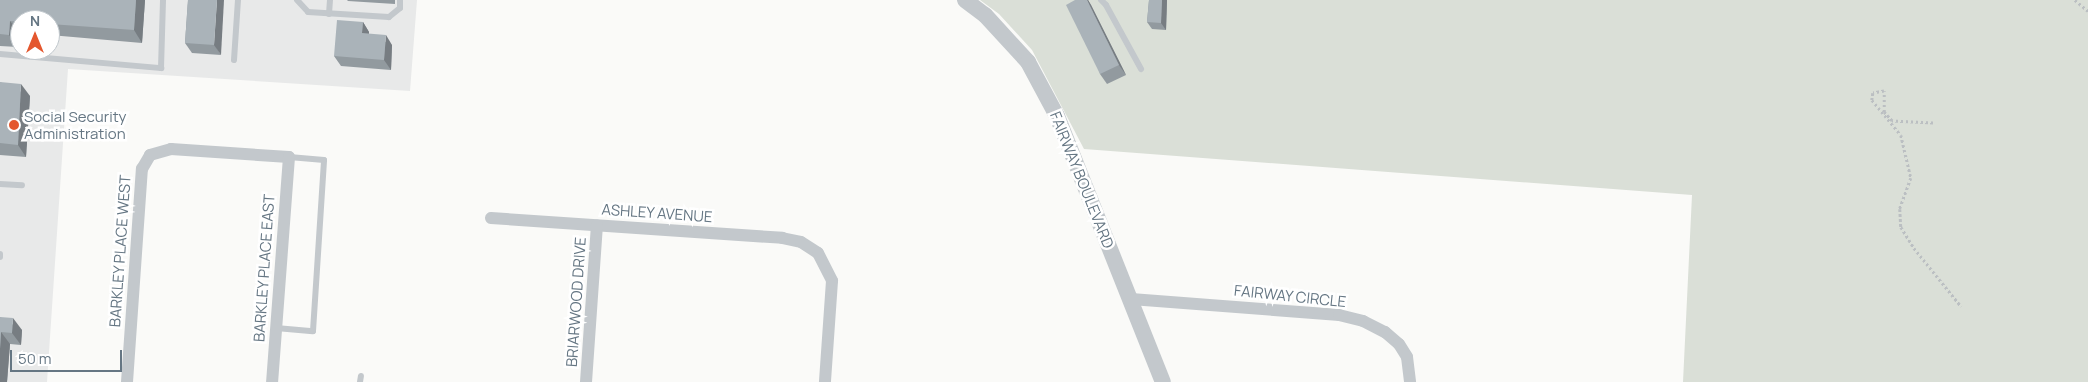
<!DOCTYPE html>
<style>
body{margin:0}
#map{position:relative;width:2088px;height:382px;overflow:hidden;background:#fafaf8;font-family:Manrope,sans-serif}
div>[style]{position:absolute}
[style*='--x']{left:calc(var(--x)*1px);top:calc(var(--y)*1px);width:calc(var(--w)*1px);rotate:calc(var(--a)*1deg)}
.built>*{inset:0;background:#e8e9e9}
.green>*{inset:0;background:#dadfd7}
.path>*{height:2.5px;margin-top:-1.25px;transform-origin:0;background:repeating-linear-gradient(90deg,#bbbfc2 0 2.5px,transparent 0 5px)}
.service>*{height:6px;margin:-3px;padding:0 3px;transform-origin:3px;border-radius:3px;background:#c3c8cc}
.minor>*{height:12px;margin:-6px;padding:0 6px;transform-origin:6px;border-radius:6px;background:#c3c8cc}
.tertiary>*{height:16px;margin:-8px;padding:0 8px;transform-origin:8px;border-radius:8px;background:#c3c8cc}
.wall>*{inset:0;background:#929a9f}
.shaded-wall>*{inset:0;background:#777d82}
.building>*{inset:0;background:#aab3b9}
.dots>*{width:14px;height:14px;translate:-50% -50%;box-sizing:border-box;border:2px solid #fff;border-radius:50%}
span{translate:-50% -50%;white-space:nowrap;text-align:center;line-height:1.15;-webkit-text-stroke:5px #fff;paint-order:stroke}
.poi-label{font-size:15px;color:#657683}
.left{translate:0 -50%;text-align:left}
.street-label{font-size:15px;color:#657683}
.north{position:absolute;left:10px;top:10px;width:50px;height:50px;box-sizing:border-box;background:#fff;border:1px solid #c1c8cd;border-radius:50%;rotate:0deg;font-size:14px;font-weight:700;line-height:20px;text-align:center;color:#657683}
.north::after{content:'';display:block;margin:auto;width:18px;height:22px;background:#e4572e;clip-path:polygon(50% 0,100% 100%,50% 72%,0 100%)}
.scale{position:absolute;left:10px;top:350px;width:112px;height:22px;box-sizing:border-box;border:2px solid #657683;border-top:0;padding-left:6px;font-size:15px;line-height:18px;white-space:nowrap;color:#657683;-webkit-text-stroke:4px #fff;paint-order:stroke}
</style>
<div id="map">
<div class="built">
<div style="clip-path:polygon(evenodd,0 0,417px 0,410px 91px,68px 69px,47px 382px,0 382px,0 0,20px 20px,50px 20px,50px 50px,20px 50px,20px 20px)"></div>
</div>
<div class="green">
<div style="clip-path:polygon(980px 0,2088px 0,2088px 382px,1683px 382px,1692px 195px,1084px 149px,1032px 50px,999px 14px)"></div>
</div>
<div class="path">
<div style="--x:2075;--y:0;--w:17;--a:40"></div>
<div style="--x:1933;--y:123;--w:41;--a:-177.2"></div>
<div style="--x:1892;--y:121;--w:12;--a:-132"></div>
<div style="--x:1884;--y:112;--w:21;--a:-90"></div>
<div style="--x:1884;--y:91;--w:11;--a:170"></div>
<div style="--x:1873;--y:93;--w:7;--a:98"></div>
<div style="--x:1872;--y:100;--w:45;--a:50.4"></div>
<div style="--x:1901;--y:135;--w:44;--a:76.9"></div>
<div style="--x:1911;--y:178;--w:33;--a:110"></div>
<div style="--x:1900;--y:209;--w:18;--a:87"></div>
<div style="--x:1901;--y:227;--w:25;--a:58"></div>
<div style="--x:1914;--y:248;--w:75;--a:51"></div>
</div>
<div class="service">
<div style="--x:297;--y:0;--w:16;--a:47"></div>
<div style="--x:308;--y:12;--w:81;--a:3.5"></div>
<div style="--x:389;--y:17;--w:14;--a:-39"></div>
<div style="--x:400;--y:8;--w:8;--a:-90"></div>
<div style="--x:1101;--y:0;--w:7;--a:45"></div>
<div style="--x:1106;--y:5;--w:73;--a:61.3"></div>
<div style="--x:329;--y:14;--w:14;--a:-86"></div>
<div style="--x:0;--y:54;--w:162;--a:5"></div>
<div style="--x:161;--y:68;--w:68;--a:-88.3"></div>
<div style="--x:234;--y:60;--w:60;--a:-86.2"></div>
<div style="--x:0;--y:184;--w:22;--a:3"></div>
<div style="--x:0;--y:254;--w:3;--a:90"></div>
<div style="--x:276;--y:328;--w:37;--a:5"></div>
<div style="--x:313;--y:331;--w:171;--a:-86.3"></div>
<div style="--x:324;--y:160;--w:35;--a:-175"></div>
<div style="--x:360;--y:382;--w:6;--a:-81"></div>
</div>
<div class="minor">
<div style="--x:491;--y:218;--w:292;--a:3.9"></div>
<div style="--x:782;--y:238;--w:19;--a:12"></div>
<div style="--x:801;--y:242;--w:20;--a:33"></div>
<div style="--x:818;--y:253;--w:31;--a:63"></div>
<div style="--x:832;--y:281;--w:101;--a:94"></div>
<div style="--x:1131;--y:299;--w:209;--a:4.4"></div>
<div style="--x:1339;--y:315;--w:25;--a:14"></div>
<div style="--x:1363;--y:321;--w:25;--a:27"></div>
<div style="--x:1385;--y:332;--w:18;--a:41"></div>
<div style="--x:1399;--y:344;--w:15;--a:58"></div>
<div style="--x:1407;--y:357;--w:25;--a:83"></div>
<div style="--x:127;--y:382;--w:214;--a:-86"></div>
<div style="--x:142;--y:169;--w:16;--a:-60"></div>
<div style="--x:150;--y:155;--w:22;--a:-16"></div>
<div style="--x:171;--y:149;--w:118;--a:3.9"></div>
<div style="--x:289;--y:157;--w:226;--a:94.3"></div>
<div style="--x:586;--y:382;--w:157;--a:-86"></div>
</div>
<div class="tertiary">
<div style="--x:965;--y:0;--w:25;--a:37"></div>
<div style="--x:985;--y:15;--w:64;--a:47.5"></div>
<div style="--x:1028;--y:62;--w:61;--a:61.8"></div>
<div style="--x:1057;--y:116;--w:286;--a:68.3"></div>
</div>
<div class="wall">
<div style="clip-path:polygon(0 0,145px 0,142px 43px,50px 35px,50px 20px,20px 20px,20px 33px,19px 33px,18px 47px,0 46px)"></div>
<div style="clip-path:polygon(188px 0,221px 55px,192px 53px,185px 43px)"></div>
<div style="clip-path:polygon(347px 0,395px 0,395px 4px,348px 1px)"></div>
<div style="clip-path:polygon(1087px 0,1088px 0,1091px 5px,1126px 75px,1107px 84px,1100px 74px)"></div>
<div style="clip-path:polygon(1149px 0,1167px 0,1166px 30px,1152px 29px,1147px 22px)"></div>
<div style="clip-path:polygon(363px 22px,369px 32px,369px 34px,392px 45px,391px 70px,341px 66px,334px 56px)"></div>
<div style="clip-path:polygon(0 82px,30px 96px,26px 157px,0 155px)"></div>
<div style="clip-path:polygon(0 317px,22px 330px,21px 345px,10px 344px,7px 382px,0 382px)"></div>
</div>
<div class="shaded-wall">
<div style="clip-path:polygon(136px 0,145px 0,142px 43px,134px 30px)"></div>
<div style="clip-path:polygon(217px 0,224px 0,221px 55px,214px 45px)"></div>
<div style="clip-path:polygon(1087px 0,1088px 0,1091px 5px,1126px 75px,1119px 65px)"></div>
<div style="clip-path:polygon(1162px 0,1167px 0,1166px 30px,1161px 23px)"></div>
<div style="clip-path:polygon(10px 21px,19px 33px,18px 47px,9px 35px)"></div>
<div style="clip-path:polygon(363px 22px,369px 32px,368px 43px,362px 33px)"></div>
<div style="clip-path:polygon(386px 35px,392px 45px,391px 70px,384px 60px)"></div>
<div style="clip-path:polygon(21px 84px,30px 96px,26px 157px,18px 145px)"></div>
<div style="clip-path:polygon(13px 318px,22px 330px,21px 345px,12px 333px)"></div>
<div style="clip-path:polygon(1px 332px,10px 344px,7px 382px,0 382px,0 349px)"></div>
</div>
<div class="building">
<div style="clip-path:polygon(0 0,136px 0,134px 30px,50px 24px,50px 20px,20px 20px,20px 22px,10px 21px,9px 35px,0 34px)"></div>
<div style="clip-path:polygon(188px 0,217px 0,214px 45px,185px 43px)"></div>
<div style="clip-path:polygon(1075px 0,1087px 0,1119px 65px,1100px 74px,1066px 5px)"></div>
<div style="clip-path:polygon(1149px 0,1162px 0,1161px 23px,1147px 22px)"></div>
<div style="clip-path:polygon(337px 20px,363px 22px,362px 33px,386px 35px,384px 60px,334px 56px)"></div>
<div style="clip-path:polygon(0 82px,21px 84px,18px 145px,0 143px)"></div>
<div style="clip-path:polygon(0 317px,13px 318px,12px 333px,1px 332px,0 349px)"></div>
</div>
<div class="dots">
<div style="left:14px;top:125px;background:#e4572e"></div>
</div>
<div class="poi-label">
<span class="left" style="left:24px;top:125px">Social Security<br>Administration</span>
</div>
<div class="street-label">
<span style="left:1082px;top:180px;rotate:68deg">FAIRWAY BOULEVARD</span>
<span style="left:657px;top:213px;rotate:4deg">ASHLEY AVENUE</span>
<span style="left:120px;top:251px;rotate:-86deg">BARKLEY PLACE WEST</span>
<span style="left:264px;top:268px;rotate:-86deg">BARKLEY PLACE EAST</span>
<span style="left:1290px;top:296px;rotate:6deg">FAIRWAY CIRCLE</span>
<span style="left:576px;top:302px;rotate:-86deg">BRIARWOOD DRIVE</span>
</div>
<div class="north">N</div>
<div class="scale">50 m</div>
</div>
